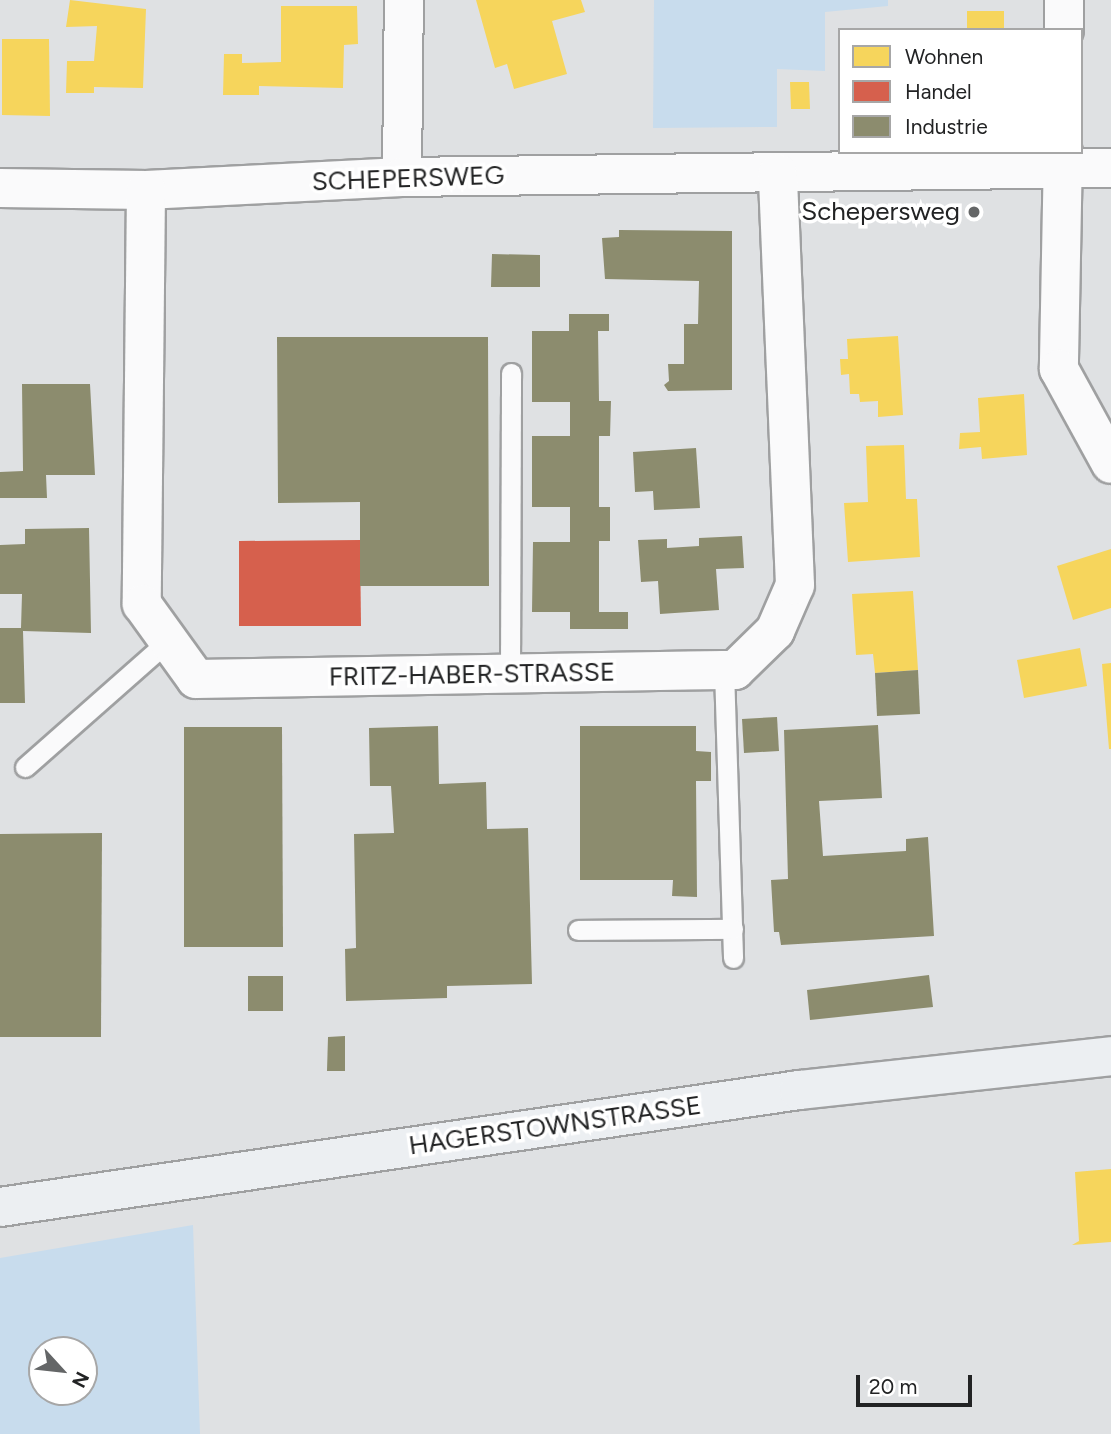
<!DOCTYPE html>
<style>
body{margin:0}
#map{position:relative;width:1111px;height:1434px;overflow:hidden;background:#dfe1e3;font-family:Figtree,sans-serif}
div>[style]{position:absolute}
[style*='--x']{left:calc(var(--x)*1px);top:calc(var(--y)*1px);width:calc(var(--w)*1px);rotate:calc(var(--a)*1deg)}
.green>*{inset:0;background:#c8dced}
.homes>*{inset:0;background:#f6d55c}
.shops>*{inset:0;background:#d6604d}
.industry>*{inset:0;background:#8c8c6e}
.roads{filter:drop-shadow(2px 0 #9fa0a1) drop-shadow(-2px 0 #9fa0a1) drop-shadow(0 2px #9fa0a1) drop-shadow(0 -2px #9fa0a1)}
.lane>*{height:19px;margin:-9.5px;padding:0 9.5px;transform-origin:9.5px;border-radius:9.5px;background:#fafafb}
.street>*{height:38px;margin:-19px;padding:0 19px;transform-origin:19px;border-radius:19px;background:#fafafb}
.primary>*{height:38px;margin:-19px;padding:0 19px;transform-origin:19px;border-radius:19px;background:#eceff2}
.dots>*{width:19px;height:19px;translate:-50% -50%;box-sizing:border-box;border:4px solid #fff;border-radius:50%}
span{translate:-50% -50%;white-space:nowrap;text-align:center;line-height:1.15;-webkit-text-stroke:7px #fff;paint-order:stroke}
.street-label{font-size:26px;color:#222324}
.poi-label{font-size:26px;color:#222324}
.right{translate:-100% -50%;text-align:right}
.legend{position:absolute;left:838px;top:28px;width:245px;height:126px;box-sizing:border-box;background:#fff;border:2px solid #a7a7a7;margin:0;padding:9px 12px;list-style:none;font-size:21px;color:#222324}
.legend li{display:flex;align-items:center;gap:14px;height:35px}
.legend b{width:35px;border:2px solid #a7a7a7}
.north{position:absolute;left:28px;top:1336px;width:70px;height:70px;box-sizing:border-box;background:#fff;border:2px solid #a7a7a7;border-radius:50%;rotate:117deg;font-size:19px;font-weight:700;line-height:28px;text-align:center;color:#222324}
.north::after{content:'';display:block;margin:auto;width:24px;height:32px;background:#646667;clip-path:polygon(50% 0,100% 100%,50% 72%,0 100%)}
.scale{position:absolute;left:856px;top:1375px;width:116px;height:32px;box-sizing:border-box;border:4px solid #222324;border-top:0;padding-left:9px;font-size:21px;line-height:24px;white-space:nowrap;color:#222324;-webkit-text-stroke:5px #fff;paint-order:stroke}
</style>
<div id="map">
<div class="green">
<div style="clip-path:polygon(654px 0,888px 0,888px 6px,825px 12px,825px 71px,777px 69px,777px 127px,653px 128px)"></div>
<div style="clip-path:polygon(evenodd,193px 1225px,200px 1434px,0 1434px,0 1258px,193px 1225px,42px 1350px,84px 1350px,84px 1392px,42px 1392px,42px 1350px)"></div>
</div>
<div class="homes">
<div style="clip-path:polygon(70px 0,146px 9px,143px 88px,94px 87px,94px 93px,66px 93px,67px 61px,94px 61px,97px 26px,66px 27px)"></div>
<div style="clip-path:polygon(476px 0,581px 0,585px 12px,552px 21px,567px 74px,514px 89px,507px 64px,495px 68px)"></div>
<div style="clip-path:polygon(281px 6px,357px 6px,358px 44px,344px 45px,343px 88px,259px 86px,259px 95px,223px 95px,224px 54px,242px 54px,242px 63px,281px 62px)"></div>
<div style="clip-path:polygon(967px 11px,1004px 11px,1004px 30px,967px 30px)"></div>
<div style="clip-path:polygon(2px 39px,49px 39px,50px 116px,2px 115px)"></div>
<div style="clip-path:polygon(790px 82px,809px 82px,810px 109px,791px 109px)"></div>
<div style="clip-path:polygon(898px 336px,903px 415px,878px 417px,878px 401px,860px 402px,859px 394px,850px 394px,849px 374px,841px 375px,840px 359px,848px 359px,847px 339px)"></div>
<div style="clip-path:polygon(1024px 394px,1027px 455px,982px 459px,981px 447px,959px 449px,960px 433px,980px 432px,978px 398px)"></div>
<div style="clip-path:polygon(904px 445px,906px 499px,917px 499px,920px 557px,848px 562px,844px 503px,868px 502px,866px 446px)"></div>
<div style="clip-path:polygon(1111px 549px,1111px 608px,1073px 620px,1057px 566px)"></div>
<div style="clip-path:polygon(913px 591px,918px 670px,875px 673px,873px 654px,856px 655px,852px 594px)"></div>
<div style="clip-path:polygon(1080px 648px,1087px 686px,1024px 698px,1017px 660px)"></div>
<div style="clip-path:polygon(1111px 663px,1111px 749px,1109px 749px,1102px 664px)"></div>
<div style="clip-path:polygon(1111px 1169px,1111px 1242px,1072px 1245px,1079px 1241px,1075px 1172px)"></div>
</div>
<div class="shops">
<div style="clip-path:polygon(360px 540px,361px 626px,239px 626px,239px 541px)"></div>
</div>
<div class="industry">
<div style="clip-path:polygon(619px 230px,732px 231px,732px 390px,668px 391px,664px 385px,669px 381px,668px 364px,684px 364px,684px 324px,698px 324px,699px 281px,605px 279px,602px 238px,619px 237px)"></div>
<div style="clip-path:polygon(492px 254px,540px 255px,540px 287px,491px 287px)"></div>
<div style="clip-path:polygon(569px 314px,609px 314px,609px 331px,598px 331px,599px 401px,611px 401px,610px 436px,599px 436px,599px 507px,610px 507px,610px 541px,599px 541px,599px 612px,628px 612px,628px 629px,570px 629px,570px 612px,532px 612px,533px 542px,570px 542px,570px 507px,532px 507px,532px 436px,570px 436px,570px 402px,532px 402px,532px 331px,569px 331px)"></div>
<div style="clip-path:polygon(277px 337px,488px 337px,489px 586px,360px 586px,360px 502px,278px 503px)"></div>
<div style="clip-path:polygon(22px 384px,90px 384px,95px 475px,46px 475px,47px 498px,0 498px,0 472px,23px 471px)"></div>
<div style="clip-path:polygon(696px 448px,700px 508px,654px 510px,653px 491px,635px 492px,633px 452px)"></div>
<div style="clip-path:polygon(89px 528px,91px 633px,23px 631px,25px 703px,0 703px,0 628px,21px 628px,22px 594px,0 594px,0 545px,25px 544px,25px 529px)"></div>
<div style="clip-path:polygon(742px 536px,744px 568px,716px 569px,719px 610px,660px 614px,658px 581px,641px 582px,638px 540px,667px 539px,667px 548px,699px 546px,699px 538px)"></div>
<div style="clip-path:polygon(918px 670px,920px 714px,877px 716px,875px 673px)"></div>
<div style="clip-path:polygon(777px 717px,779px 751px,744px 753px,742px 719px)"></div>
<div style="clip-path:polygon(878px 725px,882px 798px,819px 801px,823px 856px,906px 851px,906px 839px,928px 837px,934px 936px,781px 945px,779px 932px,774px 932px,771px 880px,788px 879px,784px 730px)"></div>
<div style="clip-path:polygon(438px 726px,439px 784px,486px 782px,487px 829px,528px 828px,532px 984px,447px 986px,447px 998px,346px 1001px,345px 949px,356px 948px,354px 834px,394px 833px,391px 786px,370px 786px,369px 728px)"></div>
<div style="clip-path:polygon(580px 726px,696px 726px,696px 751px,711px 752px,711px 781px,696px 781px,697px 897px,672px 896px,673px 880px,580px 880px)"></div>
<div style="clip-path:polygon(184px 727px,282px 727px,283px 947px,184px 947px)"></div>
<div style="clip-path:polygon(102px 833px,101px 1037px,0 1037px,0 834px)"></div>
<div style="clip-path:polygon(929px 975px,933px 1007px,810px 1020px,807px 990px)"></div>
<div style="clip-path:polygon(248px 976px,283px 976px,283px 1011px,248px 1011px)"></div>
<div style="clip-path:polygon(345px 1036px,345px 1071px,327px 1071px,328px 1037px)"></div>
</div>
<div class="roads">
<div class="lane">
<div style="--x:724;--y:670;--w:288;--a:88.2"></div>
<div style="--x:510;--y:674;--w:301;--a:-89.8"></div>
<div style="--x:25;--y:767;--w:191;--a:-41.4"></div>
<div style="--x:578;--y:930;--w:155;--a:-0.4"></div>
</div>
<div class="street">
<div style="--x:1064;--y:30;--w:30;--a:-90"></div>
<div style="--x:1063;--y:152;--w:217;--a:91.1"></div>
<div style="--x:1059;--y:369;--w:108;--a:61.3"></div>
<div style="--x:402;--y:177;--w:177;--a:-89.4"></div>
<div style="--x:0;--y:188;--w:146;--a:0.8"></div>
<div style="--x:146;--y:190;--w:256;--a:-2.9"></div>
<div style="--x:402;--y:177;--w:709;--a:-0.73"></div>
<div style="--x:146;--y:190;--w:414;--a:90.6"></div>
<div style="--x:142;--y:604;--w:92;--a:54.2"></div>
<div style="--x:196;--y:679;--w:528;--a:-0.98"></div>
<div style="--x:724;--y:670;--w:11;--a:0"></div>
<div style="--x:735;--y:670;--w:56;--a:-44.3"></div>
<div style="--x:775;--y:631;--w:50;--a:-66.5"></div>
<div style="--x:795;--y:585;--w:412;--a:-92.4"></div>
</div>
<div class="primary">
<div style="--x:0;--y:1207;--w:808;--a:-8.33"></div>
<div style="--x:799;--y:1090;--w:314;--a:-6.2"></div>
</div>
</div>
<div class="dots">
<div style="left:974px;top:212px;background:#646667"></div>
</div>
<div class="street-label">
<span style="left:408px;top:179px;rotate:-2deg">SCHEPERSWEG</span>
<span style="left:472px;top:675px;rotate:-1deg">FRITZ-HABER-STRASSE</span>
<span style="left:555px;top:1126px;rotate:-8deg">HAGERSTOWNSTRASSE</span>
</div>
<div class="poi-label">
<span class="right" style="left:960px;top:212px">Schepersweg</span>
</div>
<ul class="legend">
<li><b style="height:19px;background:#f6d55c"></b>Wohnen</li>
<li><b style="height:19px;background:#d6604d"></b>Handel</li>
<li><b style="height:19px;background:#8c8c6e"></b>Industrie</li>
</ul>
<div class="north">N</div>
<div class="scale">20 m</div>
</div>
